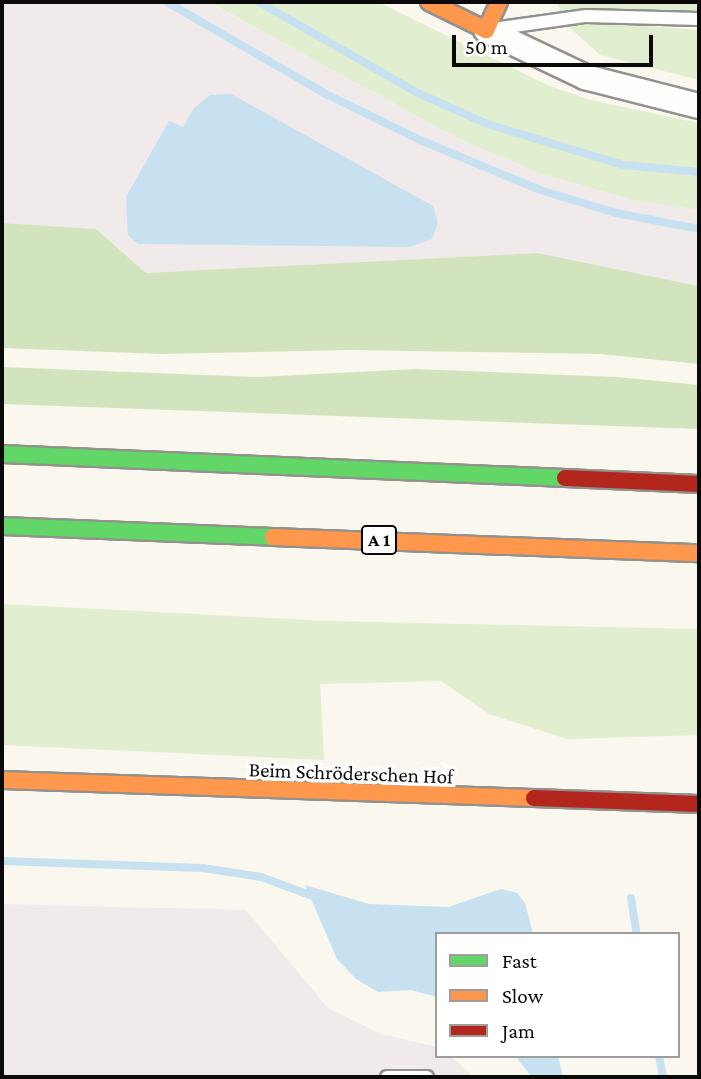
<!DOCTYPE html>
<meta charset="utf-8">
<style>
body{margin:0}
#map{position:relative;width:701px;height:1079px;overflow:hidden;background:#f9f7ee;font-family:"Crimson Pro",serif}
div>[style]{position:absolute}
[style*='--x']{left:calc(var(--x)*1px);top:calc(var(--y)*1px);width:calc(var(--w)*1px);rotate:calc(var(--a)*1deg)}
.industrial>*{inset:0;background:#f0eaeb}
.green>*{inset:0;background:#e1eecf}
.forest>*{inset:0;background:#d1e4be}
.water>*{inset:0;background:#c7e1f1}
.stream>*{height:8px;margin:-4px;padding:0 4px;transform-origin:4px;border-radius:4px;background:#c7e1f1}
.roads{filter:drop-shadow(2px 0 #92918d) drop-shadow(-2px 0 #92918d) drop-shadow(0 2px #92918d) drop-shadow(0 -2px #92918d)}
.lane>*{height:12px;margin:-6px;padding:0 6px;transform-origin:6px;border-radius:6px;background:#fefefc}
.street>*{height:24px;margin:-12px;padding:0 12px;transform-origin:12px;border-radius:12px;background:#fefefc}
.fast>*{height:16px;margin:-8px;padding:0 8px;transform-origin:8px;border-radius:8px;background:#63d668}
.slow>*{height:16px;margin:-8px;padding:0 8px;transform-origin:8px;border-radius:8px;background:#ff974d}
.jam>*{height:16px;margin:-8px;padding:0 8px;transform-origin:8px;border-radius:8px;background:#b3261e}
span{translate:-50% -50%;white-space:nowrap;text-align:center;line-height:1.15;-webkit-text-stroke:7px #fff;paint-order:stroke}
.shield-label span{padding:2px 5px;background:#fff;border:2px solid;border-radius:5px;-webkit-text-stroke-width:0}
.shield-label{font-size:19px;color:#0a0a0a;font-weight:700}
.street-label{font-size:21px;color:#0a0a0a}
.frame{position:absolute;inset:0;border:4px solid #0a0a0a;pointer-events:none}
.legend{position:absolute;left:435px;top:932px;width:245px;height:126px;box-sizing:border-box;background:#fff;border:2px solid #9d9d9d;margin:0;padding:9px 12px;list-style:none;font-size:21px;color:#0a0a0a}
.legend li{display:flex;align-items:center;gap:14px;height:35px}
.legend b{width:35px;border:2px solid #9d9d9d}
.scale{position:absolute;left:452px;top:35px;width:201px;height:32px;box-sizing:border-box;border:4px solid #0a0a0a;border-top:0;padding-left:9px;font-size:21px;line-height:24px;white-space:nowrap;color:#0a0a0a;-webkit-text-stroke:5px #fff;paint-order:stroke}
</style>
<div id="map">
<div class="industrial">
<div style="clip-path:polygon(2px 2px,208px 2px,457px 138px,542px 174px,634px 200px,699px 210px,699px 286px,537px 253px,146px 273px,96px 229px,2px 223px)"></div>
<div style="clip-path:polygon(2px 904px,246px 910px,328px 1008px,381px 1034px,437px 1047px,437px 1056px,451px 1056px,473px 1077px,2px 1077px)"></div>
</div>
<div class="green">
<div style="clip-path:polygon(209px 2px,378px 2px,547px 85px,590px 100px,699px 123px,699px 210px,634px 200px,542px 174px,457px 138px)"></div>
<div style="clip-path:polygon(557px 2px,699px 2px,699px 12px,560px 11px)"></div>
<div style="clip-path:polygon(586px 22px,699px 30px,699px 80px,600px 55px,568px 26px)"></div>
<div style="clip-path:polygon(2px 604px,326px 621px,699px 629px,699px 735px,567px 739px,489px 714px,441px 681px,320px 684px,324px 760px,2px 745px)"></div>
</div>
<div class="forest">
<div style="clip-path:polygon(2px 223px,96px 229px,146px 273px,537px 253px,699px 286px,699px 364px,600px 354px,349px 350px,163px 354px,2px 348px)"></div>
<div style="clip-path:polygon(2px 367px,259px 377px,415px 369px,617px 377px,699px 385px,699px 429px,2px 404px)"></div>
</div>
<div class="water">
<div style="clip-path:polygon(231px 94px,433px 206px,438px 223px,432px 239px,410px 247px,138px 244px,128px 235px,126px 197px,169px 121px,183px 127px,194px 108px,210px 95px)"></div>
<div style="clip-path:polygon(305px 885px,369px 904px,448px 907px,501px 889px,517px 893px,525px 903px,533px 934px,437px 934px,437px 997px,411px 990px,378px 992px,356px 979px,337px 959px)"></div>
<div style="clip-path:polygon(515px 1056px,558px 1056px,563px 1077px,532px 1077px)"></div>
</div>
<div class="stream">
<div style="--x:167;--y:2;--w:184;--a:30.1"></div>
<div style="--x:326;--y:94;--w:105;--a:26.1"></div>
<div style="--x:420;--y:140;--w:130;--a:22.6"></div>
<div style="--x:540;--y:190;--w:79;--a:16.8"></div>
<div style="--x:616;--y:213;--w:85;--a:10.9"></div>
<div style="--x:259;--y:2;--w:183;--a:29.8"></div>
<div style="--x:418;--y:93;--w:76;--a:24.2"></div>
<div style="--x:487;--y:124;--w:143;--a:16.7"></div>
<div style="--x:624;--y:165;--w:75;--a:5.3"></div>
<div style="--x:2;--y:861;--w:201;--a:2"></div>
<div style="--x:203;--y:868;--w:59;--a:8.8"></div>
<div style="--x:261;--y:877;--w:55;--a:20.1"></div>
<div style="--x:631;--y:898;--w:36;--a:81"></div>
<div style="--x:659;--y:1056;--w:21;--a:79"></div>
</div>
<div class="roads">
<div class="lane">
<div style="--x:493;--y:29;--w:94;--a:-8"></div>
<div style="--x:586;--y:16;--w:113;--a:1.5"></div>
<div style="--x:387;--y:1077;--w:40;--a:0"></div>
</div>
<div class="street">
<div style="--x:486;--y:30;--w:110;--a:25.4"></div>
<div style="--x:585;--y:77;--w:118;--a:14.3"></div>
</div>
<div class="fast">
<div style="--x:2;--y:454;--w:564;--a:2.44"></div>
<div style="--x:2;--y:526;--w:271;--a:2.3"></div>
</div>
<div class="slow">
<div style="--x:429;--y:2;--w:64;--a:26.2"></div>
<div style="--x:486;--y:30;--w:31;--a:-65"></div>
<div style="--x:273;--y:537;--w:426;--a:2.2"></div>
<div style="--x:2;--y:780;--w:532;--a:1.94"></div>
</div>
<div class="jam">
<div style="--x:565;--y:478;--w:134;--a:2.6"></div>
<div style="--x:534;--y:798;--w:165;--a:2.1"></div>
</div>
</div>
<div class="shield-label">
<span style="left:379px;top:540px">A 1</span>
</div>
<div class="street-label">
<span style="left:351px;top:773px;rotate:2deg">Beim Schröderschen Hof</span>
</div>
<div class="frame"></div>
<ul class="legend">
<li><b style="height:9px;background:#63d668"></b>Fast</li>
<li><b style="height:9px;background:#ff974d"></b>Slow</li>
<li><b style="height:9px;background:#b3261e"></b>Jam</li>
</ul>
<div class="scale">50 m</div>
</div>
